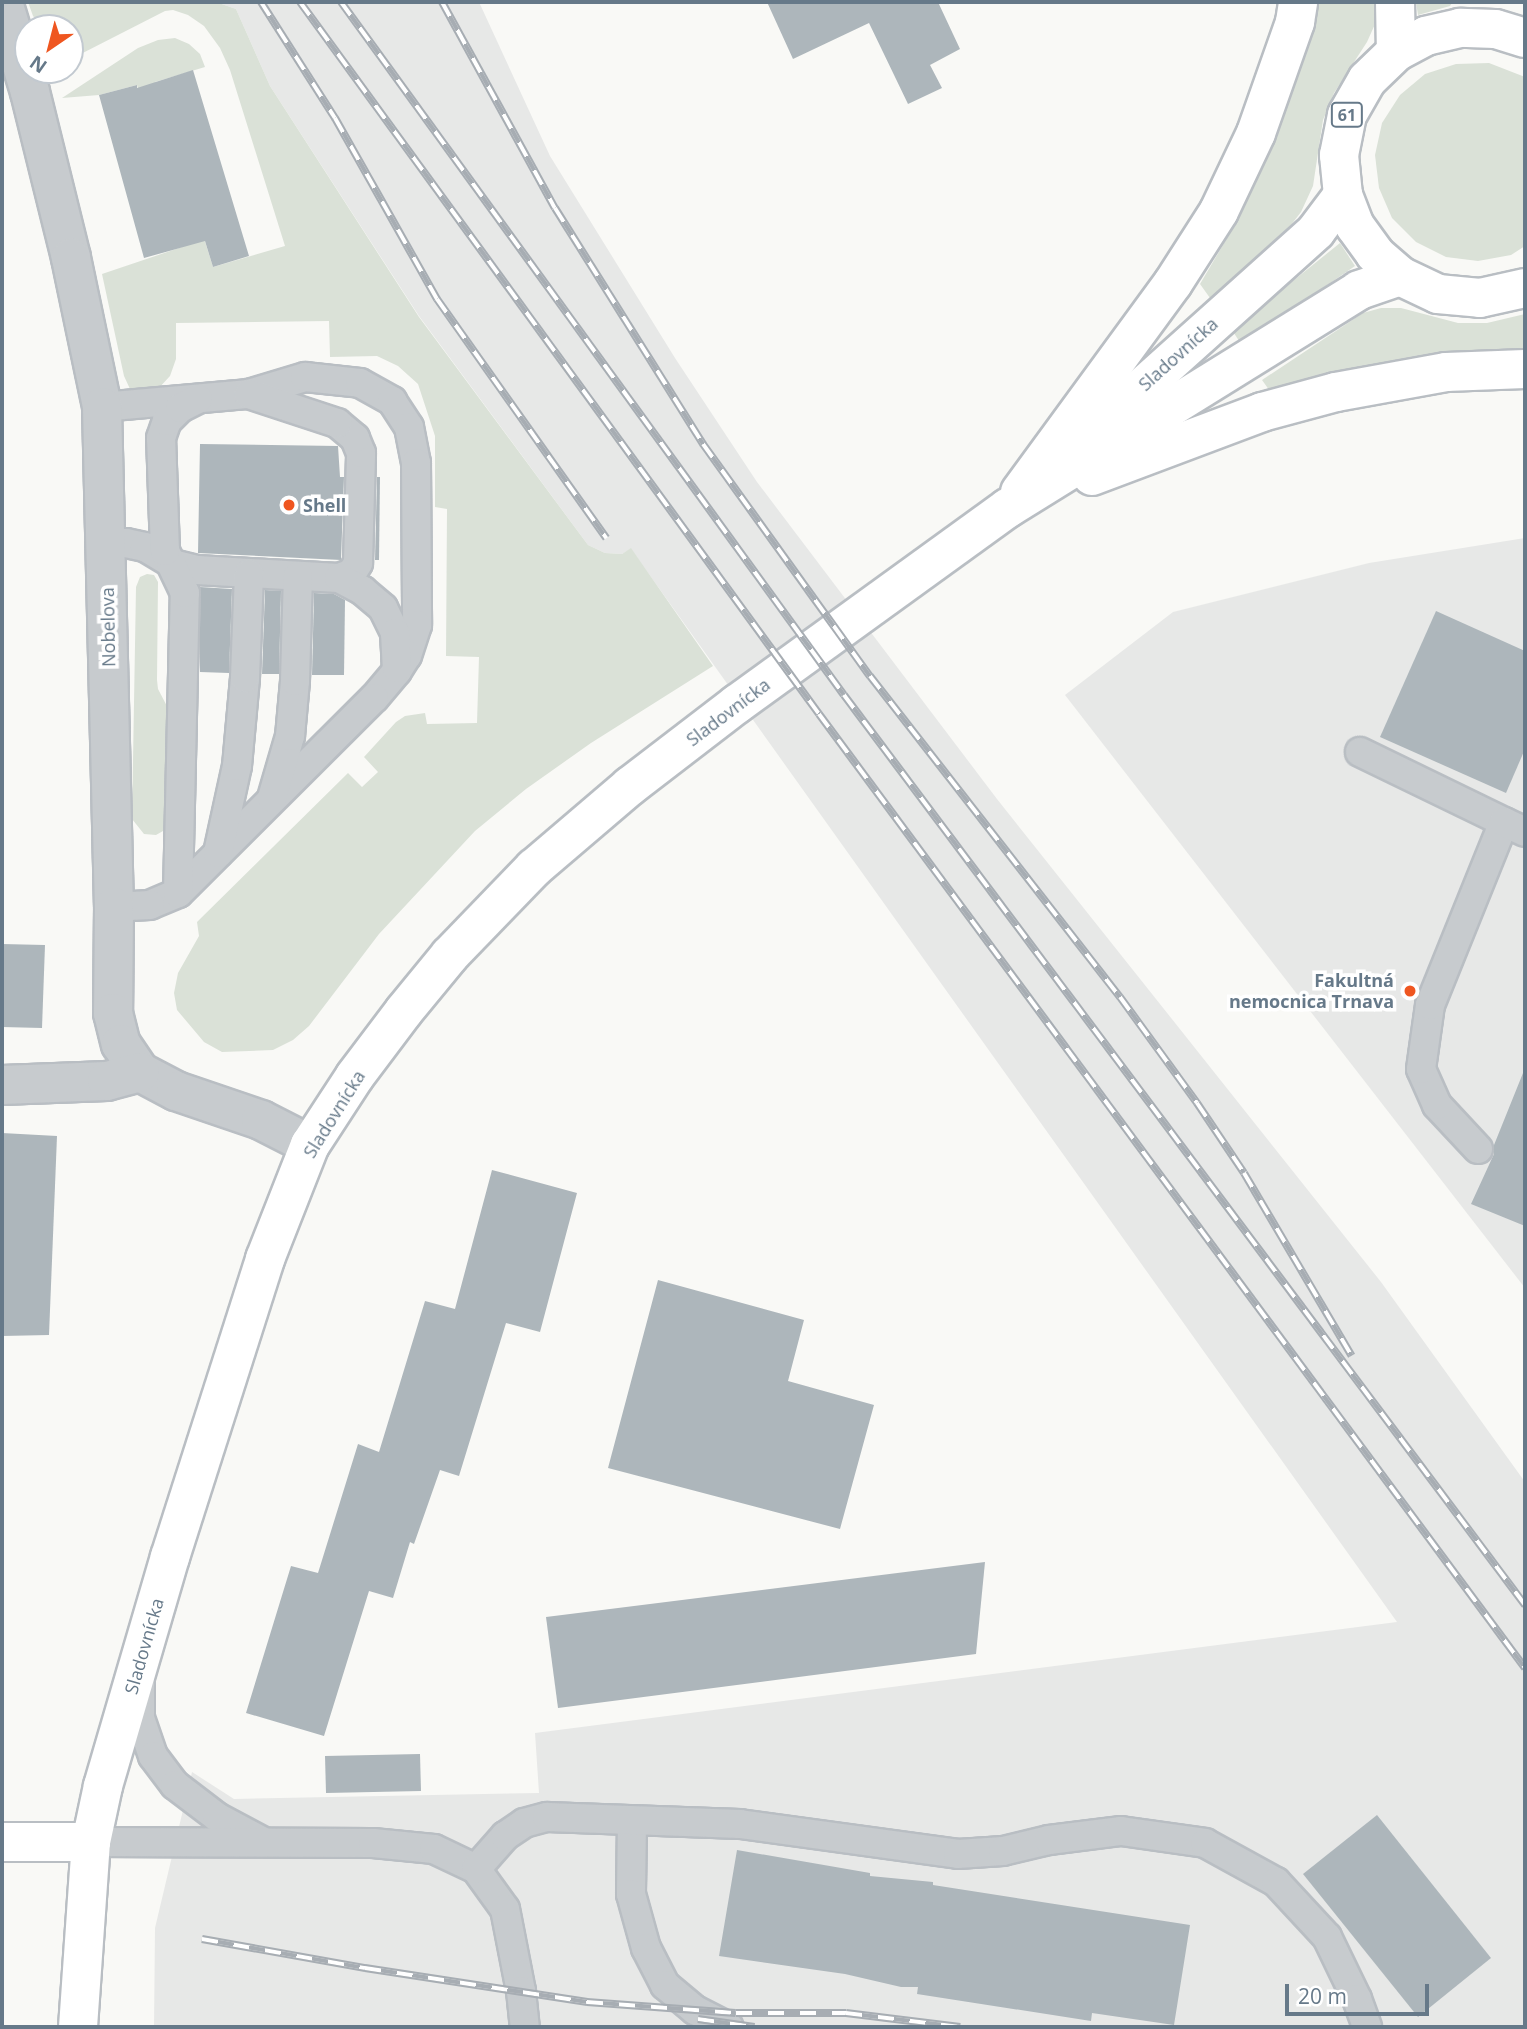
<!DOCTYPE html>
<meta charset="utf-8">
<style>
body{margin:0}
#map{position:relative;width:1527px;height:2029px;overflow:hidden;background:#f9f9f6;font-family:"Open Sans",sans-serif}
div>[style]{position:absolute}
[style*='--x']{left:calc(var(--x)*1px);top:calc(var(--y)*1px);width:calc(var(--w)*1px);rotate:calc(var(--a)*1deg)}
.built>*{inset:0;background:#e7e8e7}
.green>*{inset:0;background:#dae1d7}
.building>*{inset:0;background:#adb6bb}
.roads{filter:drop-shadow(2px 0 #b9bec3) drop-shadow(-2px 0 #b9bec3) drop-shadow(0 2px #b9bec3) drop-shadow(0 -2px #b9bec3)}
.lane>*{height:28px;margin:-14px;padding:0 14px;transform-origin:14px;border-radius:14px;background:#c7cbce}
.street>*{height:38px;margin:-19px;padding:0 19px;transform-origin:19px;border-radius:19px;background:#c7cbce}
.secondary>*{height:38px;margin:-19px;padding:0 19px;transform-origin:19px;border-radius:19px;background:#fff}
.primary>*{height:38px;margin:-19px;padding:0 19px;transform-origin:19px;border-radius:19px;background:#fff}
.rail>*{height:8px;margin-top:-4px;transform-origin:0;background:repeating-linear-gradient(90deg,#fff 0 16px,#a7adb3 0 32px);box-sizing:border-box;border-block:2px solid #a7adb3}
.dots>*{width:19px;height:19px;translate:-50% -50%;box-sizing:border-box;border:4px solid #fff;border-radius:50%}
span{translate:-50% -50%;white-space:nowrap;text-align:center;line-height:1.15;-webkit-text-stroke:7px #fff;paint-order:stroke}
.shield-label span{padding:2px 5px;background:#fff;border:2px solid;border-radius:5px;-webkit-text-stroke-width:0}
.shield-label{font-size:16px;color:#667989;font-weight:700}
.street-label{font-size:18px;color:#667989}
.poi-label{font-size:18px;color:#667989;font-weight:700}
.left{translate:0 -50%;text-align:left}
.right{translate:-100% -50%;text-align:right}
.frame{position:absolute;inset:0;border:4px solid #667989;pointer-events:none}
.north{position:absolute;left:14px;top:14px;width:70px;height:70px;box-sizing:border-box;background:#fff;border:2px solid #c2c9d0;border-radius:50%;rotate:215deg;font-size:19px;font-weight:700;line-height:28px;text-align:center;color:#667989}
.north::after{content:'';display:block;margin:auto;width:24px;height:32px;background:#ef5620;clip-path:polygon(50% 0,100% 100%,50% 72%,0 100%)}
.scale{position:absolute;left:1285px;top:1984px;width:144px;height:32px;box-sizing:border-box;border:4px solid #667989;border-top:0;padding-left:9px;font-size:21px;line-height:24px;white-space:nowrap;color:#667989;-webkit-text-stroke:5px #fff;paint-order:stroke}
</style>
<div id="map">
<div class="built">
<div style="clip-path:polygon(216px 2px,479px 2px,550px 156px,675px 358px,757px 482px,997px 799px,1381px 1282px,1525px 1482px,1525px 2027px,154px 2027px,155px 1928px,192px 1772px,234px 1799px,539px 1793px,535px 1733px,1397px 1622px,631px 549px,622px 554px,605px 553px,588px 545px,419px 316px,270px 86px,236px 9px)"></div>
<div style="clip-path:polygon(1525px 538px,1525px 1288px,1065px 695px,1173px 612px,1369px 563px)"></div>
</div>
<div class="green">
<div style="clip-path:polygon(28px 2px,216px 2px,236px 9px,270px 86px,419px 317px,588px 545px,605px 553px,622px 554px,631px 548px,713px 666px,591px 743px,526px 789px,475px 831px,379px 934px,309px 1026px,293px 1040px,273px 1050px,222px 1052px,204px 1042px,177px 1010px,174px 993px,178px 973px,199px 936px,197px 922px,348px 773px,362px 787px,378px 772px,364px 757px,396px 722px,405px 716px,425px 713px,427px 724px,477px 723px,479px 657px,446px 656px,447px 509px,435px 507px,435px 436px,418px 384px,398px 366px,377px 356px,330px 357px,329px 321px,176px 323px,176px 359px,170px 376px,158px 389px,143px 394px,130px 389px,124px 376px,102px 274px,182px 247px,137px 85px,99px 95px,62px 98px,138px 48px,158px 40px,175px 38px,189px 44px,200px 54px,205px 67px,155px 82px,213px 267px,285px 246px,230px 70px,220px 48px,204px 26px,188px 15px,173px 10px,165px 11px,71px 59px,70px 28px,44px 28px,33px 16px)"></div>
<div style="clip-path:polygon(1316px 2px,1376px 2px,1376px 22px,1367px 42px,1334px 93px,1323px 120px,1313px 186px,1301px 212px,1281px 238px,1210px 298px,1200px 284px,1236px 223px,1260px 173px,1289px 97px)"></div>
<div style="clip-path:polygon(1416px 2px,1451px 2px,1452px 3px,1450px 6px,1418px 15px)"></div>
<div style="clip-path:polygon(1489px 63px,1525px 77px,1525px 246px,1511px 255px,1478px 261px,1446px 257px,1416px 242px,1392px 218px,1379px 188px,1375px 155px,1382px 123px,1400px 95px,1425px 74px,1456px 64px)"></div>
<div style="clip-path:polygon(1340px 243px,1355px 266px,1241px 344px,1232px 330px)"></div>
<div style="clip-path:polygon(1381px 308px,1401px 308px,1458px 323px,1487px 323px,1525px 314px,1525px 352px,1272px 394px,1262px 380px,1363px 313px)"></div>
<div style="clip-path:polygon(147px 574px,154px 575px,158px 582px,157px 680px,158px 689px,169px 710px,166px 824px,163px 831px,156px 835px,144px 834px,132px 819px,136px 587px,140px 577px)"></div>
</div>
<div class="building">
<div style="clip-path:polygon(767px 2px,938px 2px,960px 49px,930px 65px,942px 88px,908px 104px,869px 23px,793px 59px)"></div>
<div style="clip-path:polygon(193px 70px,249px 256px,213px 267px,205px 241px,144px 258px,99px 95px,137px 85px,137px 88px)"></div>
<div style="clip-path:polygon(200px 444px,338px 446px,340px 477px,344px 477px,341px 560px,198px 553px)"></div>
<div style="clip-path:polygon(377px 477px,380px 477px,379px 560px,375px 560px)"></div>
<div style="clip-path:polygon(200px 587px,232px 589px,229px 673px,200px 672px)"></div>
<div style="clip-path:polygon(265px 590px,281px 591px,279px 674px,262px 674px)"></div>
<div style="clip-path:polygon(314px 593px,334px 594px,345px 600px,344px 675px,312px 675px)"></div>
<div style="clip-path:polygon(1436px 611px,1525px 651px,1525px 749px,1506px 793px,1380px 737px)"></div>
<div style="clip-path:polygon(2px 944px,45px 945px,42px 1028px,2px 1027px)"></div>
<div style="clip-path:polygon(1523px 1073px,1525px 1073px,1525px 1226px,1471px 1204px,1494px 1154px,1494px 1145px)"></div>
<div style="clip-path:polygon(2px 1133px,57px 1136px,49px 1335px,2px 1336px)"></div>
<div style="clip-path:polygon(492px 1170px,577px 1193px,540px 1332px,506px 1323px,459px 1476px,440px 1470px,414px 1544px,410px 1542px,393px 1598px,369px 1591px,324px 1736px,246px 1713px,291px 1566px,318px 1573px,358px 1444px,379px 1452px,425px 1301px,455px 1309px)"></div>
<div style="clip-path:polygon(658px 1280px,804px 1320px,788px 1381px,874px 1405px,840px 1529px,608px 1468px)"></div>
<div style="clip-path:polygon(985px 1562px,976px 1654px,558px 1708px,546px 1617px)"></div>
<div style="clip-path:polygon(420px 1754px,421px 1791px,326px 1793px,325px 1756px)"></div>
<div style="clip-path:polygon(1377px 1815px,1491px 1958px,1418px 2017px,1303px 1874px)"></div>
<div style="clip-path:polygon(737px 1850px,870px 1873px,870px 1876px,933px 1882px,933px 1885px,1190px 1925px,1174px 2025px,1092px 2013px,1091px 2021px,917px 1994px,918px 1987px,901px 1987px,845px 1974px,719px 1956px)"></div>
</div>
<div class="roads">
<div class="lane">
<div style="--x:102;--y:407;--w:148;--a:-5.1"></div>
<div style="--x:249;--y:394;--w:59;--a:-16.9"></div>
<div style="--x:305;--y:377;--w:55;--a:6.2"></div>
<div style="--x:360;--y:383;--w:37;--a:29"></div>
<div style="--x:392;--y:401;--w:31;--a:57"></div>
<div style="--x:409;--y:427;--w:37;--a:79"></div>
<div style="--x:416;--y:463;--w:162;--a:89.6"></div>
<div style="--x:417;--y:625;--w:32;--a:108"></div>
<div style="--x:407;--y:655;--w:19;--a:122"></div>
<div style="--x:397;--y:671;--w:35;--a:130"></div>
<div style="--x:374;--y:698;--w:276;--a:135.1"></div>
<div style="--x:178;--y:893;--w:30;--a:157"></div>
<div style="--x:150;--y:905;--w:36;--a:177"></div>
<div style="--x:106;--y:544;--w:20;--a:-3"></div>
<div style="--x:126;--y:543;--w:19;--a:12"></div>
<div style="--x:145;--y:547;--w:33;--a:31"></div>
<div style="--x:173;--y:564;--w:25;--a:14"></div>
<div style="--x:197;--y:570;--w:142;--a:3.2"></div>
<div style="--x:339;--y:578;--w:14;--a:-21"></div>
<div style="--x:352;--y:573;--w:12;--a:-59"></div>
<div style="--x:358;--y:563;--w:110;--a:-88.4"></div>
<div style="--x:361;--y:453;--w:16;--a:-112"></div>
<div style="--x:355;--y:438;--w:23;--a:-140"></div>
<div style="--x:337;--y:423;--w:93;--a:-161.8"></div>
<div style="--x:339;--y:578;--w:27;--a:28"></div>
<div style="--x:363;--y:591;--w:26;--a:40"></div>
<div style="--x:383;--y:608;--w:28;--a:64"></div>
<div style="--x:395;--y:633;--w:35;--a:87"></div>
<div style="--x:1360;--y:752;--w:160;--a:25.9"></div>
<div style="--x:272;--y:798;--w:65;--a:-73.8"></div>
<div style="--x:290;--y:736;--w:55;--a:-84.8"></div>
<div style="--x:295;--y:681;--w:105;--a:-88.4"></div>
<div style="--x:218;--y:853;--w:89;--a:-77.7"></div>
<div style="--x:237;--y:766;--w:88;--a:-84.8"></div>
<div style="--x:245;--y:678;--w:104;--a:-87.8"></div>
<div style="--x:178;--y:893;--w:300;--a:-88.7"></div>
<div style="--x:185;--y:593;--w:47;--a:-115.5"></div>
<div style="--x:165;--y:551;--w:113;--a:-92"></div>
<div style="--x:161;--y:438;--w:18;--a:-71"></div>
<div style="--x:167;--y:421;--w:18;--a:-45"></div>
<div style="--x:180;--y:408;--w:20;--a:-27"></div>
<div style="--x:1478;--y:1149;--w:60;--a:-133"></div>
<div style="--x:1437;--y:1105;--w:39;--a:-114"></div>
<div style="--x:1421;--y:1069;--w:65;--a:-82"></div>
<div style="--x:1430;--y:1005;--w:197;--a:-68"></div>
<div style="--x:1504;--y:822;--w:23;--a:25"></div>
<div style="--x:140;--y:1684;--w:34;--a:90"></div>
<div style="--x:140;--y:1718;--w:40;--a:71.1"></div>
<div style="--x:153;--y:1756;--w:36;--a:53"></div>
<div style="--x:175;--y:1785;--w:53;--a:37.3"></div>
<div style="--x:217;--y:1817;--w:51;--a:28.1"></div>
<div style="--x:632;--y:1821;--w:73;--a:90.8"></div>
<div style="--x:631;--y:1894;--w:56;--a:74.5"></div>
<div style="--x:646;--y:1948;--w:42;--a:62.8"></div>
<div style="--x:665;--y:1985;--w:39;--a:40"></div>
<div style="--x:695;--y:2010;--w:38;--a:27"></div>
<div style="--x:91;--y:1842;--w:282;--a:0.2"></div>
<div style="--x:373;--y:1843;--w:61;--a:5.6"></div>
<div style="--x:434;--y:1849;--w:47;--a:25.5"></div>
<div style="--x:476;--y:1869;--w:49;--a:54.1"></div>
<div style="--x:505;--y:1909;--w:84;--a:79"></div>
<div style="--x:521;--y:1991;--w:36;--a:84"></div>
<div style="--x:476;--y:1869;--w:44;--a:-48.7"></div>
<div style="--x:505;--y:1836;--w:23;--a:-34"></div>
<div style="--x:524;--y:1823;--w:24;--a:-15"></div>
<div style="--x:547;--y:1817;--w:193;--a:2.1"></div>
<div style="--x:740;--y:1824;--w:220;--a:7.8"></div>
<div style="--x:958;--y:1854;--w:45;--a:-3.8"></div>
<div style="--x:1003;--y:1851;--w:47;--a:-13.4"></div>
<div style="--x:1049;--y:1840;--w:73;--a:-7.1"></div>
<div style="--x:1121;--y:1831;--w:85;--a:8.1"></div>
<div style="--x:1205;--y:1843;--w:81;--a:28.8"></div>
<div style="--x:1276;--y:1882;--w:75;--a:47.2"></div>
<div style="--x:1327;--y:1937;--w:69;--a:64.2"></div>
<div style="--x:1357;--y:1999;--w:30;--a:70"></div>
</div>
<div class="street">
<div style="--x:3;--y:2;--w:94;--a:73.3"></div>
<div style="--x:30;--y:92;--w:171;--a:76.1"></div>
<div style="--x:71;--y:258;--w:152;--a:78.2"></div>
<div style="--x:102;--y:407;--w:500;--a:88.63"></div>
<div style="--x:114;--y:907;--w:106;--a:90.5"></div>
<div style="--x:113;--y:1013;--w:32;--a:76"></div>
<div style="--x:121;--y:1044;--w:34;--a:56"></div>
<div style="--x:140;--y:1072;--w:41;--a:27.8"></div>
<div style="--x:176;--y:1091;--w:90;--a:18.8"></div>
<div style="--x:261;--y:1120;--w:55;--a:27"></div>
<div style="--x:2;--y:1085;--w:105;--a:-2.2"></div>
<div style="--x:107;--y:1081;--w:34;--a:-15"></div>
</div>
<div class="secondary">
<div style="--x:1080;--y:443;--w:317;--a:-41.9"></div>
<div style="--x:1316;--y:231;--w:45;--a:-53.1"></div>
<div style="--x:1092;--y:476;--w:182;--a:-20.6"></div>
<div style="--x:1262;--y:412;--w:77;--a:-15.1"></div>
<div style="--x:1336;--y:392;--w:112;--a:-10.3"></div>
<div style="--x:1446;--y:372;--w:79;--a:-2.2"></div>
<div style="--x:1020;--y:492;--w:259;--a:-53.8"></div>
<div style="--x:1173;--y:283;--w:85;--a:-57.4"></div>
<div style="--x:1219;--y:211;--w:86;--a:-64.6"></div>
<div style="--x:1256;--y:133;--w:118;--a:-70.6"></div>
<div style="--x:1295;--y:22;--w:20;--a:-81"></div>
<div style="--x:2;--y:1842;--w:89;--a:0"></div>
<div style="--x:78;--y:2027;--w:185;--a:-86"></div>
<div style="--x:91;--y:1842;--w:57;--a:-77.9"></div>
<div style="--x:103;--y:1786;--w:239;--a:-73.7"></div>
<div style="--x:170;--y:1557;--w:313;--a:-72.3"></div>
<div style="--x:265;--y:1259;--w:123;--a:-68.5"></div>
<div style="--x:310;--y:1145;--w:82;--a:-56.9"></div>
<div style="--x:355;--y:1076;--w:81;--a:-53"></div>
<div style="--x:404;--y:1011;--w:72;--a:-50.6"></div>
<div style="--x:450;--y:955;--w:121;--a:-46"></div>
<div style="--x:534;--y:868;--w:126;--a:-40.5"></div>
<div style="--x:630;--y:786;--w:135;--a:-37.5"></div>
<div style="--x:737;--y:704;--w:334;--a:-35.9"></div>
<div style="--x:1008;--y:508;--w:413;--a:-31.8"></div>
<div style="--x:1359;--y:290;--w:43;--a:-18.9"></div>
</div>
<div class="primary">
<div style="--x:1395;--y:2;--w:50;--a:88.9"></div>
<div style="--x:1525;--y:38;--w:31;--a:-163"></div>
<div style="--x:1495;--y:29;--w:35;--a:-178"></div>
<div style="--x:1460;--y:28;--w:35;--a:167"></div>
<div style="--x:1426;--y:36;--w:34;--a:152"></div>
<div style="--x:1396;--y:52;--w:40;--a:136"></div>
<div style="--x:1367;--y:80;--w:40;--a:119.7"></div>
<div style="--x:1347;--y:115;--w:41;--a:101.3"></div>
<div style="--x:1339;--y:155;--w:40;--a:84.3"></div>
<div style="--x:1343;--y:195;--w:33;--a:69"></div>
<div style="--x:1355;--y:226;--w:34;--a:54"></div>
<div style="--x:1375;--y:254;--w:33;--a:41"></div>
<div style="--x:1400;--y:276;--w:42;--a:25.3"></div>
<div style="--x:1438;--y:294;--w:42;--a:5.4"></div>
<div style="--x:1480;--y:298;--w:46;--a:-12.5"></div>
</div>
</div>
<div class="rail">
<div style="--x:261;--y:2;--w:138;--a:57.5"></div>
<div style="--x:335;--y:118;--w:208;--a:60.6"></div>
<div style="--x:437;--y:299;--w:293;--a:54.7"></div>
<div style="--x:300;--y:2;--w:881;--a:53.91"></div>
<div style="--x:819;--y:714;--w:1187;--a:53.5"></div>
<div style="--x:341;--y:2;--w:856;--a:54.03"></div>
<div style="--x:844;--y:695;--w:1137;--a:53.19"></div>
<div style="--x:442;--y:2;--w:235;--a:61.3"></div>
<div style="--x:555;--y:208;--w:279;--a:57.9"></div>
<div style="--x:703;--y:444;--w:286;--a:54.3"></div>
<div style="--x:870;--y:676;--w:407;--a:52.1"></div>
<div style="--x:1120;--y:997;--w:131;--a:54"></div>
<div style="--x:1197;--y:1103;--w:84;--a:56.1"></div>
<div style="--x:1244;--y:1173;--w:212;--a:59.5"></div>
<div style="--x:202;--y:1939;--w:166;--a:10.1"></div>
<div style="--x:365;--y:1968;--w:225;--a:8.7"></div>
<div style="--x:587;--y:2002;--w:149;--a:4.2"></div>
<div style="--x:736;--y:2013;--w:110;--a:0"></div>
<div style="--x:846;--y:2013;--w:115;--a:7"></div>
<div style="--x:698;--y:2019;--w:57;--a:8.1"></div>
</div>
<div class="dots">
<div style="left:289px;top:505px;background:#ef5620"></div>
<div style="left:1410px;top:991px;background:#ef5620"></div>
</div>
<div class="shield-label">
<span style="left:1347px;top:115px">61</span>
</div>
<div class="street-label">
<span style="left:1178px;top:354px;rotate:-42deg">Sladovnícka</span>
<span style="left:108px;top:627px;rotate:-91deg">Nobelova</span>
<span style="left:728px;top:712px;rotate:-37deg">Sladovnícka</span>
<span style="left:334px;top:1114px;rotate:-58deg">Sladovnícka</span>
<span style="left:144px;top:1646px;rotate:-74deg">Sladovnícka</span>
</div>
<div class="poi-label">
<span class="left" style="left:303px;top:505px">Shell</span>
<span class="right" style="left:1394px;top:991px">Fakultná<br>nemocnica Trnava</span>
</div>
<div class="frame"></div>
<div class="north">N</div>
<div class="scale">20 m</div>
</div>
